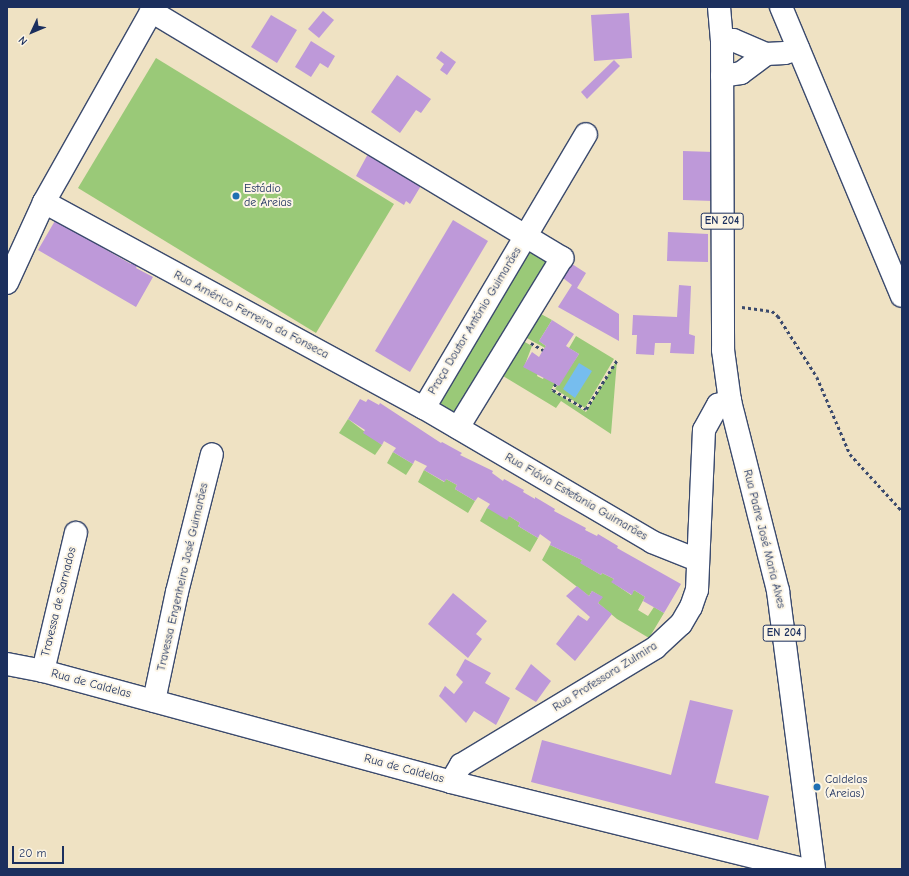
<!DOCTYPE html>
<meta charset="utf-8">
<style>
body{margin:0}
#map{position:relative;width:909px;height:876px;overflow:hidden;background:#efe2c3;font-family:"Comic Neue",sans-serif}
div>[style]{position:absolute}
[style*='--x']{left:calc(var(--x)*1px);top:calc(var(--y)*1px);width:calc(var(--w)*1px);rotate:calc(var(--a)*1deg)}
.green>*{inset:0;background:#9ac978}
.water>*{inset:0;background:#76bdee}
.building>*{inset:0;background:#be99d9}
.path>*{height:2.5px;margin-top:-1.25px;transform-origin:0;background:repeating-linear-gradient(90deg,#3b4a6d 0 3px,transparent 0 6px)}
.roads{filter:drop-shadow(1px 0 #3b4a6d) drop-shadow(-1px 0 #3b4a6d) drop-shadow(0 1px #3b4a6d) drop-shadow(0 -1px #3b4a6d)}
.minor>*{height:22px;margin:-11px;padding:0 11px;transform-origin:11px;border-radius:11px;background:#fff}
.major>*{height:22px;margin:-11px;padding:0 11px;transform-origin:11px;border-radius:11px;background:#fff}
.dots>*{width:11px;height:11px;translate:-50% -50%;box-sizing:border-box;border:2px solid #fcf5e5;border-radius:50%}
span{translate:-50% -50%;white-space:nowrap;text-align:center;line-height:1.15;-webkit-text-stroke:4px #fcf5e5;paint-order:stroke}
.shield-label span{padding:1px 3px;background:#fcf5e5;border:1px solid;border-radius:3px;-webkit-text-stroke-width:0}
.shield-label{font-size:11px;color:#1b2f5e;font-weight:700}
.poi-label{font-size:12px;color:#1b2f5e}
.left{translate:0 -50%;text-align:left}
.street-label{font-size:12px;color:#1b2f5e}
.frame{position:absolute;inset:0;border:8px solid #1b2f5e;pointer-events:none}
.north{position:absolute;left:12px;top:12px;width:40px;height:40px;-webkit-text-stroke:3px #fcf5e5;paint-order:stroke;rotate:226deg;font-size:11px;font-weight:700;line-height:16px;text-align:center;color:#1b2f5e}
.north::after{content:'';display:block;margin:auto;width:14px;height:18px;background:#1b2f5e;clip-path:polygon(50% 0,100% 100%,50% 72%,0 100%)}
.scale{position:absolute;left:12px;top:846px;width:52px;height:18px;box-sizing:border-box;border:2px solid #1b2f5e;border-top:0;padding-left:5px;font-size:12px;line-height:14px;white-space:nowrap;color:#1b2f5e;-webkit-text-stroke:3px #fcf5e5;paint-order:stroke}
</style>
<div id="map">
<div class="green">
<div style="clip-path:polygon(156px 58px,394px 204px,316px 333px,78px 188px)"></div>
<div style="clip-path:polygon(528px 249px,549px 260px,546px 274px,540px 271px,459px 406px,456px 416px,440px 406px,436px 400px)"></div>
<div style="clip-path:polygon(541px 314px,552px 320px,539px 341px,546px 346px,545px 348px,525px 337px)"></div>
<div style="clip-path:polygon(576px 336px,614px 359px,585px 408px,555px 389px,579px 354px,569px 348px)"></div>
<div style="clip-path:polygon(523px 341px,532px 346px,524px 367px,538px 373px,537px 376px,543px 379px,544px 377px,555px 383px,551px 390px,586px 412px,617px 360px,611px 434px,561px 401px,556px 408px,503px 376px)"></div>
<div style="clip-path:polygon(348px 419px,382px 445px,375px 455px,339px 433px)"></div>
<div style="clip-path:polygon(393px 452px,413px 464px,406px 475px,387px 463px)"></div>
<div style="clip-path:polygon(424px 470px,444px 482px,446px 479px,457px 485px,455px 489px,475px 501px,468px 513px,418px 482px)"></div>
<div style="clip-path:polygon(487px 508px,509px 516px,520px 523px,518px 526px,538px 538px,530px 552px,480px 521px)"></div>
<div style="clip-path:polygon(550px 545px,582px 560px,581px 563px,601px 575px,602px 573px,614px 579px,612px 582px,631px 595px,634px 590px,645px 597px,638px 610px,648px 616px,654px 607px,664px 613px,649px 638px,617px 619px,598px 603px,602px 597px,592px 591px,589px 596px,542px 560px)"></div>
</div>
<div class="water">
<div style="clip-path:polygon(579px 363px,592px 371px,575px 398px,563px 389px)"></div>
</div>
<div class="building">
<div style="clip-path:polygon(323px 11px,334px 20px,319px 38px,308px 29px)"></div>
<div style="clip-path:polygon(629px 13px,632px 58px,594px 61px,591px 15px)"></div>
<div style="clip-path:polygon(271px 15px,297px 30px,277px 63px,251px 47px)"></div>
<div style="clip-path:polygon(311px 41px,335px 56px,328px 68px,320px 63px,311px 77px,295px 67px)"></div>
<div style="clip-path:polygon(441px 51px,456px 62px,447px 75px,440px 70px,444px 64px,436px 58px)"></div>
<div style="clip-path:polygon(614px 60px,620px 66px,587px 99px,581px 92px)"></div>
<div style="clip-path:polygon(397px 75px,431px 99px,421px 113px,416px 110px,400px 133px,371px 112px)"></div>
<div style="clip-path:polygon(683px 151px,714px 152px,713px 201px,683px 200px)"></div>
<div style="clip-path:polygon(369px 152px,422px 184px,410px 204px,406px 201px,404px 205px,356px 176px)"></div>
<div style="clip-path:polygon(56px 219px,106px 244px,103px 248px,131px 264px,133px 261px,138px 264px,136px 268px,153px 277px,136px 307px,38px 250px)"></div>
<div style="clip-path:polygon(453px 220px,488px 241px,410px 372px,375px 351px)"></div>
<div style="clip-path:polygon(668px 232px,708px 234px,708px 262px,667px 261px)"></div>
<div style="clip-path:polygon(572px 264px,586px 273px,577px 288px,619px 314px,619px 341px,558px 307px,572px 285px,563px 278px)"></div>
<div style="clip-path:polygon(679px 285px,691px 286px,689px 334px,695px 336px,694px 354px,670px 353px,671px 343px,655px 343px,654px 355px,636px 354px,637px 335px,632px 335px,633px 315px,677px 317px)"></div>
<div style="clip-path:polygon(552px 320px,574px 334px,566px 346px,579px 354px,559px 386px,523px 367px,532px 352px,539px 357px,543px 350px,546px 346px,539px 341px)"></div>
<div style="clip-path:polygon(360px 399px,366px 402px,368px 399px,379px 405px,380px 403px,441px 443px,442px 442px,462px 453px,460px 455px,493px 471px,492px 473px,503px 481px,504px 479px,524px 490px,523px 492px,535px 499px,535px 497px,555px 509px,554px 511px,586px 528px,585px 530px,597px 536px,598px 534px,618px 546px,617px 548px,681px 584px,664px 613px,643px 601px,645px 597px,634px 590px,632px 595px,611px 582px,614px 579px,602px 573px,601px 575px,580px 563px,582px 560px,550px 545px,551px 542px,540px 534px,538px 538px,518px 526px,520px 523px,509px 516px,507px 520px,487px 508px,490px 504px,478px 497px,475px 501px,455px 489px,457px 485px,446px 479px,445px 482px,424px 470px,427px 466px,415px 460px,413px 464px,393px 452px,396px 448px,384px 441px,382px 445px,363px 433px,365px 430px,348px 419px)"></div>
<div style="clip-path:polygon(577px 586px,589px 596px,592px 591px,603px 597px,598px 603px,612px 614px,575px 661px,556px 644px,578px 615px,587px 621px,590px 617px,566px 596px)"></div>
<div style="clip-path:polygon(453px 593px,487px 621px,476px 634px,482px 639px,468px 658px,428px 624px)"></div>
<div style="clip-path:polygon(465px 659px,491px 673px,485px 683px,510px 698px,496px 725px,474px 711px,466px 723px,439px 696px,445px 686px,454px 694px,463px 682px,456px 675px)"></div>
<div style="clip-path:polygon(531px 664px,551px 681px,536px 702px,515px 689px)"></div>
<div style="clip-path:polygon(690px 700px,733px 710px,715px 783px,769px 796px,758px 840px,531px 782px,542px 740px,671px 775px)"></div>
</div>
<div class="path">
<div style="--x:742;--y:307;--w:30;--a:8"></div>
<div style="--x:772;--y:311;--w:8;--a:40"></div>
<div style="--x:778;--y:316;--w:72;--a:57.4"></div>
<div style="--x:817;--y:377;--w:84;--a:66.8"></div>
<div style="--x:850;--y:454;--w:77;--a:47.6"></div>
<div style="--x:531;--y:343;--w:14;--a:30"></div>
<div style="--x:556;--y:384;--w:7;--a:117"></div>
<div style="--x:553;--y:390;--w:38;--a:30"></div>
<div style="--x:586;--y:409;--w:58;--a:-57.7"></div>
</div>
<div class="roads">
<div class="minor">
<div style="--x:781;--y:7;--w:313;--a:67.3"></div>
<div style="--x:151;--y:11;--w:480;--a:31"></div>
<div style="--x:562;--y:258;--w:199;--a:121.5"></div>
<div style="--x:722;--y:40;--w:11;--a:0"></div>
<div style="--x:733;--y:40;--w:36;--a:23"></div>
<div style="--x:766;--y:54;--w:19;--a:-3"></div>
<div style="--x:785;--y:53;--w:14;--a:-17"></div>
<div style="--x:722;--y:76;--w:19;--a:-9"></div>
<div style="--x:741;--y:73;--w:31;--a:-37"></div>
<div style="--x:44;--y:202;--w:432;--a:28.5"></div>
<div style="--x:424;--y:408;--w:264;--a:30.4"></div>
<div style="--x:652;--y:542;--w:48;--a:21.8"></div>
<div style="--x:7;--y:283;--w:89;--a:-65.4"></div>
<div style="--x:44;--y:202;--w:224;--a:-60.6"></div>
<div style="--x:424;--y:408;--w:318;--a:-59.4"></div>
<div style="--x:7;--y:664;--w:37;--a:11"></div>
<div style="--x:43;--y:671;--w:423;--a:15.2"></div>
<div style="--x:451;--y:782;--w:362;--a:13.9"></div>
<div style="--x:43;--y:671;--w:142;--a:-76.6"></div>
<div style="--x:154;--y:701;--w:111;--a:-78.1"></div>
<div style="--x:177;--y:592;--w:142;--a:-75.8"></div>
<div style="--x:451;--y:782;--w:20;--a:-60"></div>
<div style="--x:461;--y:765;--w:227;--a:-31.1"></div>
<div style="--x:655;--y:648;--w:35;--a:-43"></div>
<div style="--x:681;--y:624;--w:20;--a:-60"></div>
<div style="--x:691;--y:607;--w:18;--a:-71"></div>
<div style="--x:697;--y:590;--w:160;--a:-87.5"></div>
<div style="--x:704;--y:430;--w:29;--a:-61"></div>
<div style="--x:718;--y:405;--w:13;--a:-18"></div>
</div>
<div class="major">
<div style="--x:719;--y:7;--w:33;--a:85"></div>
<div style="--x:722;--y:40;--w:310;--a:89.8"></div>
<div style="--x:723;--y:350;--w:51;--a:82.2"></div>
<div style="--x:730;--y:401;--w:196;--a:75.8"></div>
<div style="--x:778;--y:591;--w:280;--a:82.6"></div>
</div>
</div>
<div class="dots">
<div style="left:236px;top:196px;background:#1f6fb2"></div>
<div style="left:817px;top:787px;background:#1f6fb2"></div>
</div>
<div class="shield-label">
<span style="left:722px;top:221px">EN 204</span>
<span style="left:784px;top:633px">EN 204</span>
</div>
<div class="poi-label">
<span class="left" style="left:244px;top:196px">Estádio<br>de Areias</span>
<span class="left" style="left:825px;top:787px">Caldelas<br>(Areias)</span>
</div>
<div class="street-label">
<span style="left:251px;top:315px;rotate:28deg">Rua Américo Ferreira da Fonseca</span>
<span style="left:475px;top:321px;rotate:-59deg">Praça Doutor António Guimarães</span>
<span style="left:576px;top:497px;rotate:30deg">Rua Flávia Estefania Guimarães</span>
<span style="left:764px;top:539px;rotate:76deg">Rua Padre José Maria Alves</span>
<span style="left:183px;top:577px;rotate:-77deg">Travessa Engenheiro José Guimarães</span>
<span style="left:59px;top:602px;rotate:-76deg">Travessa de Sarnados</span>
<span style="left:605px;top:677px;rotate:-32deg">Rua Professora Zulmira</span>
<span style="left:91px;top:684px;rotate:15deg">Rua de Caldelas</span>
<span style="left:404px;top:769px;rotate:15deg">Rua de Caldelas</span>
</div>
<div class="frame"></div>
<div class="north">N</div>
<div class="scale">20 m</div>
</div>
